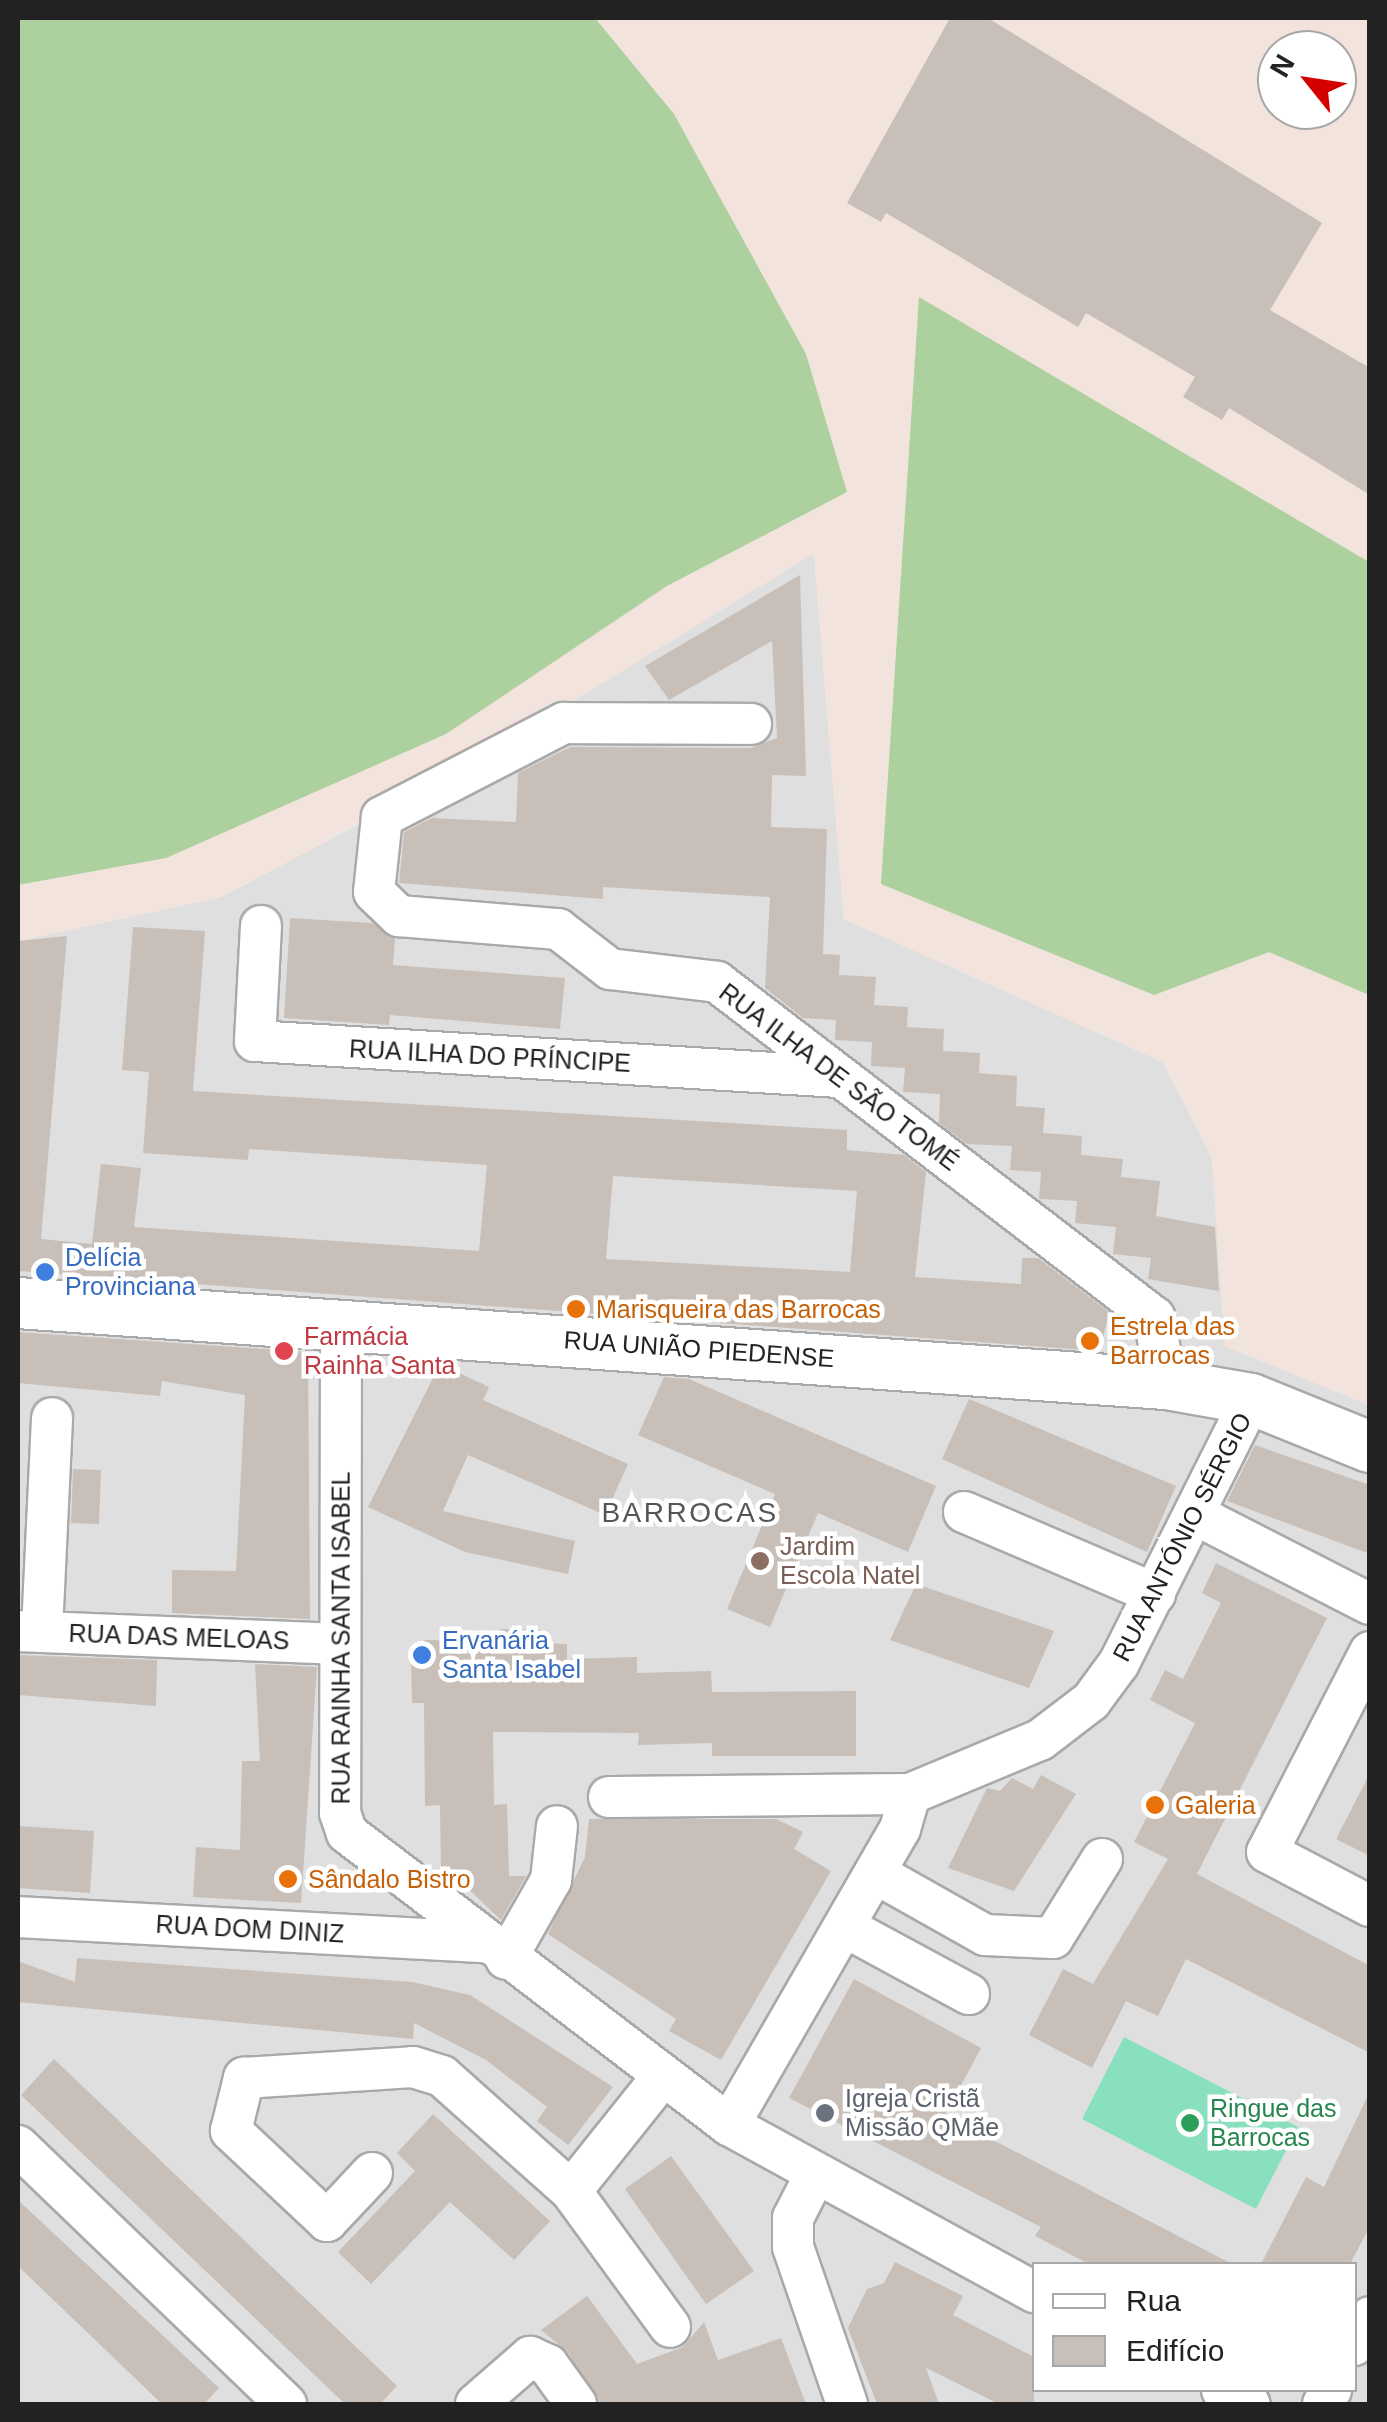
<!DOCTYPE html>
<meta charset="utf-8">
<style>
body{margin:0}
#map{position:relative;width:1387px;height:2422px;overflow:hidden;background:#f2efe9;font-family:Arial,sans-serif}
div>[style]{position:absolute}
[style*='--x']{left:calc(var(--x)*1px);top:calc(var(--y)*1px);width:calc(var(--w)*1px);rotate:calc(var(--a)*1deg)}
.residential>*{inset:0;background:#e0dfdf}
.military>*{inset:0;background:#f3e3dd}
.forest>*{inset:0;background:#add19e}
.pitch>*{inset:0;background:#88e0be}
.building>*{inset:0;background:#c7bfb8}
.roads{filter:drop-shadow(2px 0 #a9a9a9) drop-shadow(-2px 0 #a9a9a9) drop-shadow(0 2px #a9a9a9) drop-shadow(0 -2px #a9a9a9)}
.minor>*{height:40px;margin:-20px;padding:0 20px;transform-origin:20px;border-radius:20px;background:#fff}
.tertiary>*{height:50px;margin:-25px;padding:0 25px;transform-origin:25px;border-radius:25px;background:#fff}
.dots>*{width:28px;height:28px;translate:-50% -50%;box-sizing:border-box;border:5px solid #fff;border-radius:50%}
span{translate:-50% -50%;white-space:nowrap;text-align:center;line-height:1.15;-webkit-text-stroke:9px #fff;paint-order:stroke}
.street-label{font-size:25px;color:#222}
.shop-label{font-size:25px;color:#366cbe}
.left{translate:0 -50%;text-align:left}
.food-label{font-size:25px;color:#c56008}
.health-label{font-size:25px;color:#be3a42}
.education-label{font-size:25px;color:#785e54}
.worship-label{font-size:25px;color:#5b616d}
.leisure-label{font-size:25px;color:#27864d}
.neighbourhood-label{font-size:28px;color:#555;letter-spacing:2.5px}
.frame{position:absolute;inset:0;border:20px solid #222;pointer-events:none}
.legend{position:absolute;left:1032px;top:2262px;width:325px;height:130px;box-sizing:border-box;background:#fff;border:2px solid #a7a7a7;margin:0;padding:12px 18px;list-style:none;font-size:30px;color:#222}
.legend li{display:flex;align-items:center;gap:20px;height:50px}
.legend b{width:50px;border:2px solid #a7a7a7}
.north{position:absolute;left:1257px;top:30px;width:100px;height:100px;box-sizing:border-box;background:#fff;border:2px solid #a7a7a7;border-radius:50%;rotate:300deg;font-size:28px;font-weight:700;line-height:40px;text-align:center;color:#222}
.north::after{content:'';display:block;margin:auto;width:35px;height:45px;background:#d40000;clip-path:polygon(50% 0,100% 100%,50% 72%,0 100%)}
</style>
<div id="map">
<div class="residential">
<div style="clip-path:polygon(evenodd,814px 553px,844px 919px,1163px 1062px,1212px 1158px,1225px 1346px,1369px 1405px,1369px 2404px,18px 2404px,18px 941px,221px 897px,457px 772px,814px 553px,1034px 2264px,1354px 2264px,1354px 2390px,1034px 2390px,1034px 2264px)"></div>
</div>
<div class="military">
<div style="clip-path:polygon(evenodd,18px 18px,1369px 18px,1369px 1405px,1225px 1346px,1212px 1158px,1163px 1062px,844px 919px,814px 553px,457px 772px,220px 897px,18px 941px,18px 18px,1277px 50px,1337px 50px,1337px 110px,1277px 110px,1277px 50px)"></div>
</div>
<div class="forest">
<div style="clip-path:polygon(18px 18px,595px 18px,674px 114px,806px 354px,847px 492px,667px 586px,446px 734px,166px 858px,18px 885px)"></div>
<div style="clip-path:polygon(919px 297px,1369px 562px,1369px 995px,1269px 952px,1154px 995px,881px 884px)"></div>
</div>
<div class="pitch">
<div style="clip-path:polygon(1124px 2037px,1298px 2127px,1256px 2209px,1082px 2119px)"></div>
</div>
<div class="building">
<div style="clip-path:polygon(950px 18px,988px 18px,1322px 223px,1270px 310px,1370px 368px,1370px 495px,1229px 408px,1222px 420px,1183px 397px,1195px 377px,1086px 313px,1078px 327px,886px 213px,881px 222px,847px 203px)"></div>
<div style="clip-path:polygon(800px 575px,806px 776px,772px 775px,771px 827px,827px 829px,823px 954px,840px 955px,839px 975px,876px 977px,874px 1005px,908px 1007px,907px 1027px,944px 1029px,943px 1051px,980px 1053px,979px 1073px,1017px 1076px,1016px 1106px,1045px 1108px,1043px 1133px,1082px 1136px,1081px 1155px,1123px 1159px,1121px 1177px,1160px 1181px,1156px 1216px,1215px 1227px,1219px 1291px,1148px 1279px,1151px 1258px,1113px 1254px,1116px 1227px,1075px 1223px,1077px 1201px,1039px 1199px,1041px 1172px,1010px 1170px,1012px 1146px,967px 1144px,939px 1123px,940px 1094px,903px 1092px,905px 1068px,871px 1066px,872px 1042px,835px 1040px,836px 1020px,803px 1018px,765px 988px,770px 897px,603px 887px,603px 899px,399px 883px,404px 832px,432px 818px,516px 822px,518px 773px,570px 747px,751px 748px,777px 738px,772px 641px,669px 700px,645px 666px)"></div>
<div style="clip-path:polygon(290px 918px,372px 923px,395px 939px,393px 965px,565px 978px,560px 1029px,390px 1015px,389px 1025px,284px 1018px)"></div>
<div style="clip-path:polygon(evenodd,133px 927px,205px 931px,193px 1091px,847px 1130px,847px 1150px,904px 1155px,926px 1172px,915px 1277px,1021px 1284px,1022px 1258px,1038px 1258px,1109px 1312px,1100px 1351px,18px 1271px,18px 941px,67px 936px,41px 1239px,92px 1244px,101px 1164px,141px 1168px,134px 1227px,479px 1251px,487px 1165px,249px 1149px,248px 1160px,143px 1153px,149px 1072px,122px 1070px,133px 927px,613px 1176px,857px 1191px,850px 1272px,606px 1259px,613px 1176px)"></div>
<div style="clip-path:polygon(18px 1332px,308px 1352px,310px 1619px,172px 1613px,172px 1570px,236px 1571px,245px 1395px,162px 1381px,160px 1396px,18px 1383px)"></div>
<div style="clip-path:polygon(440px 1364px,489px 1387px,483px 1400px,628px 1464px,605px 1515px,468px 1455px,443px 1511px,575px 1541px,568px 1574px,465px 1552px,368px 1507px)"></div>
<div style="clip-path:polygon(664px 1377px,689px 1379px,936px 1486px,908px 1552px,818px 1513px,770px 1627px,727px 1609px,775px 1494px,638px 1435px)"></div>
<div style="clip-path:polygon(969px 1399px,1176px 1486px,1147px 1552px,942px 1459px)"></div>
<div style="clip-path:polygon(1255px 1445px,1370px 1485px,1370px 1554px,1227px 1501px)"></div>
<div style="clip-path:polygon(73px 1469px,101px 1470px,99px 1524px,71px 1523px)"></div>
<div style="clip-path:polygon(1216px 1563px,1327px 1618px,1197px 1874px,1370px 1966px,1370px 2053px,1186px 1959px,1158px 2016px,1126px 2001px,1092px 2068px,1029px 2035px,1063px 1969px,1093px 1984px,1168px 1859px,1134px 1842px,1195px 1723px,1150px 1700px,1165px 1670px,1183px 1679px,1221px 1603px,1202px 1593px)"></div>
<div style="clip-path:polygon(916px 1584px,1054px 1631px,1029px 1688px,890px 1640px)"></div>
<div style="clip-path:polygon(499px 1629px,542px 1630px,542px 1643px,567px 1644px,567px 1659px,637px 1657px,637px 1673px,711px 1671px,712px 1692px,856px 1691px,856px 1756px,712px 1756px,712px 1743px,638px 1745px,639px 1733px,493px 1732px,494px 1805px,507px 1804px,509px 1876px,526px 1876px,501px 1920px,456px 1877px,441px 1875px,440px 1805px,425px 1806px,424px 1703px,412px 1703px,411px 1656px,424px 1655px,424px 1640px,499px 1641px)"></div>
<div style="clip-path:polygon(18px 1655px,157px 1660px,156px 1706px,18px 1695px)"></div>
<div style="clip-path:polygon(255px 1664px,317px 1667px,301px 1903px,193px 1897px,196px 1847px,240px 1850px,242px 1761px,260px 1761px)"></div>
<div style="clip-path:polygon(1370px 1773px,1370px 1856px,1336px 1839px)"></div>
<div style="clip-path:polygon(1041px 1775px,1076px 1794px,1014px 1891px,948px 1868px,987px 1788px,1000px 1791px,1012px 1778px,1033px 1789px)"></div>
<div style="clip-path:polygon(589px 1819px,776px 1819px,803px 1832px,794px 1849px,831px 1871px,721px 2060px,669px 2031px,676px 2019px,548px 1934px,585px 1857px)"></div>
<div style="clip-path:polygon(18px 1826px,94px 1831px,90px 1893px,18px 1888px)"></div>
<div style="clip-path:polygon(77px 1958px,412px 1982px,470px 1995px,613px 2087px,568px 2145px,537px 2121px,547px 2107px,486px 2060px,414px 2023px,413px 2039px,18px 2002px,18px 1961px,75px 1982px)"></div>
<div style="clip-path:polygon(854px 1979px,981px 2048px,945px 2115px,1232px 2264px,1089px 2264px,1035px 2236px,1041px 2227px,789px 2098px)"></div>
<div style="clip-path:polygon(54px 2059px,397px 2386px,380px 2404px,345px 2404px,21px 2095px)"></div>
<div style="clip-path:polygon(1370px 2091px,1370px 2226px,1350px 2264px,1261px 2264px,1306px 2177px,1324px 2187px)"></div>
<div style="clip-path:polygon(433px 2114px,550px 2221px,514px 2260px,450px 2202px,371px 2284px,338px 2252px,415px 2171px,397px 2153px)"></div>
<div style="clip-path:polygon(671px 2156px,754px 2271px,706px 2304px,625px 2189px)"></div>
<div style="clip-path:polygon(18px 2200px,219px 2388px,204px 2404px,162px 2404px,18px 2266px)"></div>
<div style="clip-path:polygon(895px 2262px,963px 2296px,953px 2315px,1034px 2357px,1034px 2404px,999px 2404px,926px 2368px,939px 2404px,877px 2404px,848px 2328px,867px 2289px,884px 2283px)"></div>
<div style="clip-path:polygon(587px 2296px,637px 2364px,683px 2347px,704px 2322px,718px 2360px,781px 2338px,806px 2404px,599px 2404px,567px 2351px,541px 2330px)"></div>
</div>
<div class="roads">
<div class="minor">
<div style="--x:751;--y:724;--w:187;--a:-179.7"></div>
<div style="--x:564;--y:723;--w:205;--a:152.7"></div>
<div style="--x:382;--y:817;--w:75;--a:96.1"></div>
<div style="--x:374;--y:892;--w:35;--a:44"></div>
<div style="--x:399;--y:916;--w:160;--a:4.7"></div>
<div style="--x:558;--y:929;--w:66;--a:37.6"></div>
<div style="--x:610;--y:969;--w:108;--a:6.9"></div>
<div style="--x:717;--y:982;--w:551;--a:37.47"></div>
<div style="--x:1154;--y:1317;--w:68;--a:79.8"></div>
<div style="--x:261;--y:926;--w:115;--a:93"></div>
<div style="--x:255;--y:1041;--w:585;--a:3.53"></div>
<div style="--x:341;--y:1327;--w:486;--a:90.1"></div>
<div style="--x:340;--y:1813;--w:21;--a:71"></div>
<div style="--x:347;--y:1833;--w:481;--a:37.4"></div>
<div style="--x:729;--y:2125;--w:348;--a:28.7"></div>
<div style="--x:964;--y:1512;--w:208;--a:23.2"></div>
<div style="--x:1196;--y:1515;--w:195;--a:27.1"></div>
<div style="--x:18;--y:1631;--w:322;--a:2.3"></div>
<div style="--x:42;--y:1631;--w:213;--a:-87.3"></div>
<div style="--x:1370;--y:1652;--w:225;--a:117.2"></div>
<div style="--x:1267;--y:1852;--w:116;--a:27.7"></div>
<div style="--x:609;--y:1797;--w:301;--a:-0.6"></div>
<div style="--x:910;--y:1794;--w:141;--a:-22.6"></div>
<div style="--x:1040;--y:1740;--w:64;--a:-37.4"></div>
<div style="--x:1091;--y:1701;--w:47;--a:-53.6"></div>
<div style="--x:1119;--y:1663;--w:295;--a:-63.4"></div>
<div style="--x:875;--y:1873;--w:126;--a:29.4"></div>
<div style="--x:985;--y:1935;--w:68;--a:2.5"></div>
<div style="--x:1053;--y:1938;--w:93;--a:-58.2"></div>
<div style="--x:18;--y:1917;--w:466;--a:3.1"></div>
<div style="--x:845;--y:1927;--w:141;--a:28.4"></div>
<div style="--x:506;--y:1959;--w:91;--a:-60.3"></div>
<div style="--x:551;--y:1880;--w:54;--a:-83.7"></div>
<div style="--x:729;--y:2125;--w:342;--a:-60"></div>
<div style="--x:900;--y:1829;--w:36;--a:-74"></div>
<div style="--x:18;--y:2146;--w:372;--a:43.9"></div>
<div style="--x:372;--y:2173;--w:66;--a:133.2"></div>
<div style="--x:327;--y:2221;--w:132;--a:-136.8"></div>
<div style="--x:231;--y:2131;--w:55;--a:-76.2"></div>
<div style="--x:244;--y:2078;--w:169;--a:-3.7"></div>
<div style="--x:413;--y:2067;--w:30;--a:17"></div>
<div style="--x:442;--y:2076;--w:173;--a:41.7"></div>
<div style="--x:571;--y:2191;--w:168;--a:53.9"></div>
<div style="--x:814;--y:2177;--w:46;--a:117.1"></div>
<div style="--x:793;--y:2218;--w:29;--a:90"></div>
<div style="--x:793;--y:2247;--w:166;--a:71"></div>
<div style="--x:571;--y:2191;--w:146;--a:-51.4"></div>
<div style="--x:1354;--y:2345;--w:32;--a:-60"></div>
<div style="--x:1222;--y:2390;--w:31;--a:27"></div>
<div style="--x:476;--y:2404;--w:72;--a:-41"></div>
<div style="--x:530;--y:2357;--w:20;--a:24"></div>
<div style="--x:548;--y:2365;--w:48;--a:54.3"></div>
<div style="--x:1323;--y:2404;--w:16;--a:-60"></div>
</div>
<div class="tertiary">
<div style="--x:18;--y:1303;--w:1151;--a:4.04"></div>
<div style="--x:1166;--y:1384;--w:86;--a:10"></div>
<div style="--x:1251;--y:1399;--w:128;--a:22"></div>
</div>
</div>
<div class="dots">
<div style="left:45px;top:1272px;background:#3f7fe0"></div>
<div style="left:576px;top:1309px;background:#e8710a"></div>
<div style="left:1090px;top:1341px;background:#e8710a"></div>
<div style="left:284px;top:1351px;background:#e0444e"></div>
<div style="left:760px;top:1561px;background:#8d6e63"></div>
<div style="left:422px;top:1655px;background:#3f7fe0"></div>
<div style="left:1155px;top:1805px;background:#e8710a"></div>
<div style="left:288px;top:1879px;background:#e8710a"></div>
<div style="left:825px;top:2113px;background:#6b7280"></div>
<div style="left:1190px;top:2123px;background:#2e9e5b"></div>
</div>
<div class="street-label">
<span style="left:490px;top:1056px;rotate:3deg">RUA ILHA DO PRÍNCIPE</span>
<span style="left:839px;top:1077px;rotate:37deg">RUA ILHA DE SÃO TOMÉ</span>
<span style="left:699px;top:1349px;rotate:4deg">RUA UNIÃO PIEDENSE</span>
<span style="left:1182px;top:1537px;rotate:-63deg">RUA ANTÓNIO SÉRGIO</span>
<span style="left:179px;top:1637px;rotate:2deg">RUA DAS MELOAS</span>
<span style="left:341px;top:1638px;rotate:-90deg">RUA RAINHA SANTA ISABEL</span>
<span style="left:250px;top:1929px;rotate:3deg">RUA DOM DINIZ</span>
</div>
<div class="shop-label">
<span class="left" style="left:65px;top:1272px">Delícia<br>Provinciana</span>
<span class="left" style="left:442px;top:1655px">Ervanária<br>Santa Isabel</span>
</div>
<div class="food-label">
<span class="left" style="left:596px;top:1309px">Marisqueira das Barrocas</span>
<span class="left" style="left:1110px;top:1341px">Estrela das<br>Barrocas</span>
<span class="left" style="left:1175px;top:1805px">Galeria</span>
<span class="left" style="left:308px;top:1879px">Sândalo Bistro</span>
</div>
<div class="health-label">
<span class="left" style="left:304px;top:1351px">Farmácia<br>Rainha Santa</span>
</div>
<div class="education-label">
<span class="left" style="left:780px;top:1561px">Jardim<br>Escola Natel</span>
</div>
<div class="worship-label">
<span class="left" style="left:845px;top:2113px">Igreja Cristã<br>Missão QMãe</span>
</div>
<div class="leisure-label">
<span class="left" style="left:1210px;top:2123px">Ringue das<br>Barrocas</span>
</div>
<div class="neighbourhood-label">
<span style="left:690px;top:1513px">BARROCAS</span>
</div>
<div class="frame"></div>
<ul class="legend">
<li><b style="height:12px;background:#fff"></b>Rua</li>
<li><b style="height:28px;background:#c7bfb8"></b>Edifício</li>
</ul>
<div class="north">N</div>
</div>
